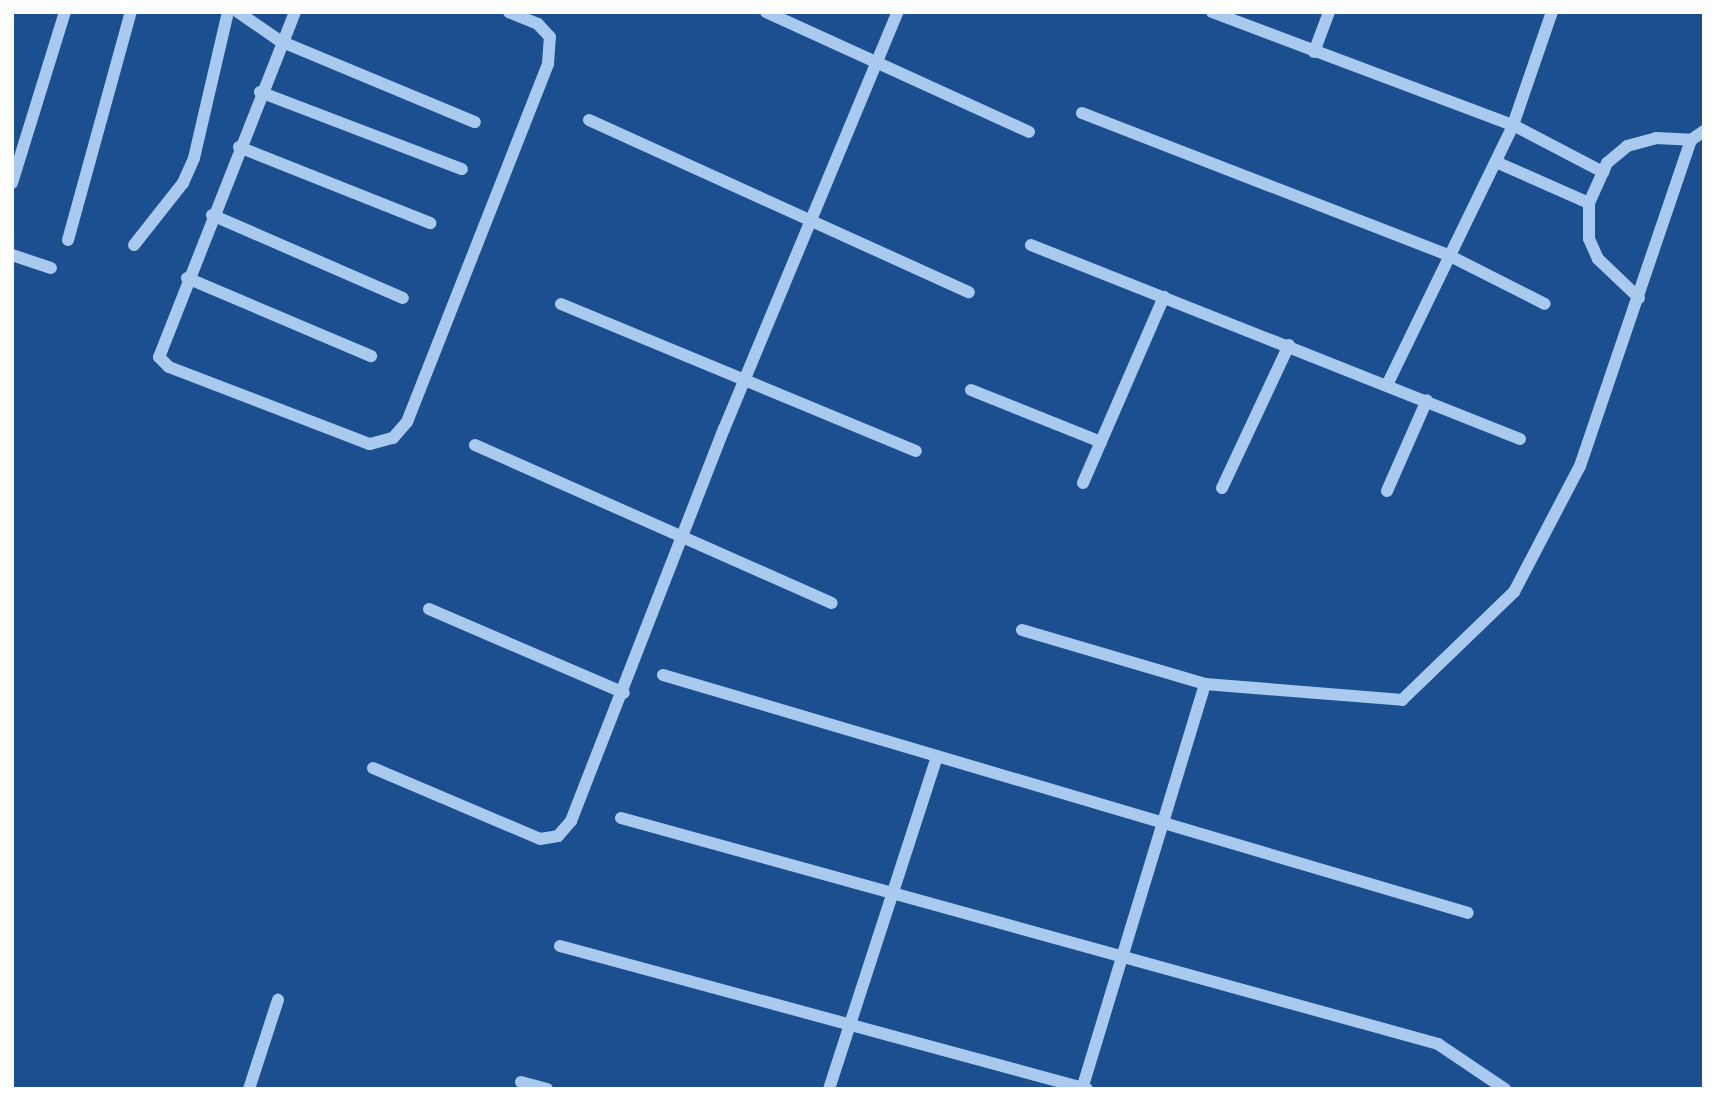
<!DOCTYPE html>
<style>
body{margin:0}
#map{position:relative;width:1716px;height:1101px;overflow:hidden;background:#1b4f8f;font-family:"PT Sans Narrow",sans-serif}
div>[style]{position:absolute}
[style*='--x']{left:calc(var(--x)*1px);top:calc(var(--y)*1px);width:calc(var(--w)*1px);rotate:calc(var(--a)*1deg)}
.minor>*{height:12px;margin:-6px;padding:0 6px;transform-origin:6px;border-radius:6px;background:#a9c9ee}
span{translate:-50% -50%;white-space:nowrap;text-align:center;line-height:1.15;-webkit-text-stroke:5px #1b4f8f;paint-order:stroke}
.frame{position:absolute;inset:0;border:14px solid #fff;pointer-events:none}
</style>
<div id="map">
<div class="minor">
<div style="--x:238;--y:12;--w:51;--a:34.6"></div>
<div style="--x:280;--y:41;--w:211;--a:22.6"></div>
<div style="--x:295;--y:12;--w:371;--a:111.5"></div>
<div style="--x:159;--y:357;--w:14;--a:45"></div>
<div style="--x:169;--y:367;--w:215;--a:21"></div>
<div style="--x:370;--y:444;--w:24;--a:-15"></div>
<div style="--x:393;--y:438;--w:21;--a:-49"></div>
<div style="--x:407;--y:422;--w:385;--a:-68.5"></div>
<div style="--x:548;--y:64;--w:27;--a:-86"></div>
<div style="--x:550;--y:37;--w:18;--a:-133"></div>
<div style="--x:538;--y:24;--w:31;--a:-158"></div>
<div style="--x:766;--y:12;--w:289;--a:24.5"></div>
<div style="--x:1212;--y:12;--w:322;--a:20.6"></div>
<div style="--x:1513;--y:125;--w:102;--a:27.6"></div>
<div style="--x:1314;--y:52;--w:43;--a:-69.4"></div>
<div style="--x:260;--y:92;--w:216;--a:20.9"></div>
<div style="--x:1082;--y:113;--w:395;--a:21.2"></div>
<div style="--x:1450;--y:256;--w:106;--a:26.8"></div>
<div style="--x:589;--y:120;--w:417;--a:24.4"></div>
<div style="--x:239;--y:147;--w:206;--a:21.7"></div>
<div style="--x:1496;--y:162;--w:102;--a:23.8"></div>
<div style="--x:12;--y:183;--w:179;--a:-72.8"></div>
<div style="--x:212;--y:215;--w:208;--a:23.5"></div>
<div style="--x:68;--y:240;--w:237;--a:-74.6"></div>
<div style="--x:134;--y:245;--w:79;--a:-51.7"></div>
<div style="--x:183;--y:183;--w:27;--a:-66"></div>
<div style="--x:194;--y:158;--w:150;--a:-76.9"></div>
<div style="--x:1031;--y:245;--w:526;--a:21.64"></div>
<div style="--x:12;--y:255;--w:41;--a:18.4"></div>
<div style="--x:187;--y:278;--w:200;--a:23"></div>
<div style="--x:1639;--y:298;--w:57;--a:-136.4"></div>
<div style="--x:1598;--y:259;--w:22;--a:-114"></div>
<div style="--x:1589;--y:239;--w:36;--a:-90"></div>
<div style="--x:1589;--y:203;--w:44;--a:-65.8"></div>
<div style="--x:1607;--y:163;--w:26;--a:-40"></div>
<div style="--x:1627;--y:146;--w:30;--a:-15"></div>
<div style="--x:1656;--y:138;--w:35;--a:3"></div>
<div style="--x:561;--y:304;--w:384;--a:22.5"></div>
<div style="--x:1388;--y:383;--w:287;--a:-64.1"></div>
<div style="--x:1513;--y:125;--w:120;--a:-71"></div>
<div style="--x:971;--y:390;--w:140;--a:21.8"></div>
<div style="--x:475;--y:445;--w:390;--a:23.9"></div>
<div style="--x:1083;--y:483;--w:203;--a:-66.5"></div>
<div style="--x:1222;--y:488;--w:158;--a:-64.9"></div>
<div style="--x:1387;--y:491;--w:99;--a:-66.3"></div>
<div style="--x:429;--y:609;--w:212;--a:23.3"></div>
<div style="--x:1022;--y:630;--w:191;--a:16.4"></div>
<div style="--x:663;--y:675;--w:839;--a:16.47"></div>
<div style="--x:373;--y:768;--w:181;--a:23"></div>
<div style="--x:540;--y:839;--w:18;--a:-9"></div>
<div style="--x:558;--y:836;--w:20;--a:-49"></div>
<div style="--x:571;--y:821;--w:421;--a:-68.7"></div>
<div style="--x:724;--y:429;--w:452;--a:-67.4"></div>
<div style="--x:621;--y:818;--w:848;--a:15.46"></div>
<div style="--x:1438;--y:1044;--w:81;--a:33.9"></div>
<div style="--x:560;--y:946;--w:546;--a:15.18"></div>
<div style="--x:521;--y:1082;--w:27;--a:15"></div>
<div style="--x:249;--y:1089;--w:94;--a:-72"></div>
<div style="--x:829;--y:1089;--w:350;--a:-72"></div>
<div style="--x:1082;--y:1089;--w:423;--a:-73.1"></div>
<div style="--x:1205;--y:684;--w:198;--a:4.6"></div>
<div style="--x:1402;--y:700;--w:156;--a:-44"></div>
<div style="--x:1514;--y:592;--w:142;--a:-62.4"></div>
<div style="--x:1580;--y:466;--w:344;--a:-71.2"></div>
<div style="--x:1691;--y:140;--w:16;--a:-35"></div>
</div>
<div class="frame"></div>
</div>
